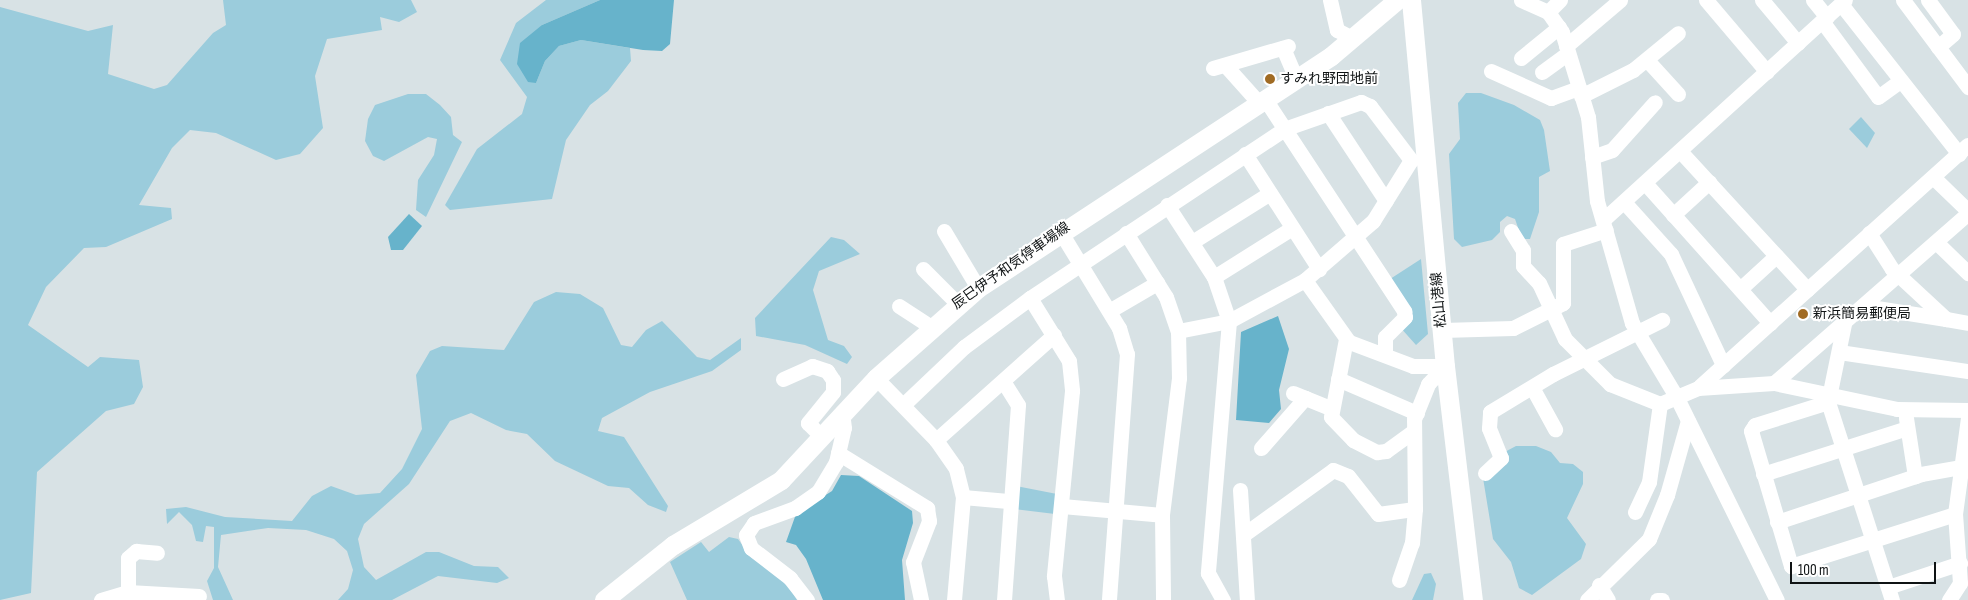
<!DOCTYPE html>
<meta charset="utf-8">
<style>
body{margin:0}
#map{position:relative;width:1968px;height:600px;overflow:hidden;background:#d8e2e5;font-family:"Sofia Sans Condensed","Noto Sans JP",sans-serif}
div>[style]{position:absolute}
[style*='--x']{left:calc(var(--x)*1px);top:calc(var(--y)*1px);width:calc(var(--w)*1px);rotate:calc(var(--a)*1deg)}
.green>*{inset:0;background:#9bccdc}
.water>*{inset:0;background:#67b3cb}
.minor>*{height:15px;margin:-7.5px;padding:0 7.5px;transform-origin:7.5px;border-radius:7.5px;background:#fff}
.major>*{height:19px;margin:-9.5px;padding:0 9.5px;transform-origin:9.5px;border-radius:9.5px;background:#fff}
.dots>*{width:14px;height:14px;translate:-50% -50%;box-sizing:border-box;border:2px solid #fff;border-radius:50%}
span{translate:-50% -50%;white-space:nowrap;text-align:center;line-height:1.15;-webkit-text-stroke:4px #fff;paint-order:stroke}
.poi-label{font-size:14px;color:#0f1314}
.left{translate:0 -50%;text-align:left}
.street-label{font-size:14px;color:#0f1314}
.scale{position:absolute;left:1790px;top:562px;width:146px;height:22px;box-sizing:border-box;border:2px solid #0f1314;border-top:0;padding-left:6px;font-size:15px;line-height:18px;white-space:nowrap;color:#0f1314;-webkit-text-stroke:4px #fff;paint-order:stroke}
</style>
<div id="map">
<div class="green">
<div style="clip-path:polygon(223px 0,411px 0,417px 12px,399px 22px,380px 17px,382px 30px,327px 39px,315px 76px,323px 128px,300px 154px,276px 160px,216px 133px,190px 130px,172px 148px,139px 205px,171px 208px,172px 219px,106px 247px,84px 248px,46px 287px,28px 325px,88px 367px,100px 357px,139px 360px,143px 387px,134px 404px,106px 411px,37px 472px,31px 593px,0 600px,0 7px,88px 31px,113px 25px,108px 74px,154px 89px,167px 85px,213px 33px,226px 25px)"></div>
<div style="clip-path:polygon(546px 0,600px 0,542px 25px,536px 83px,545px 61px,559px 46px,581px 40px,630px 48px,631px 61px,608px 91px,590px 105px,566px 140px,552px 199px,450px 210px,445px 205px,477px 149px,522px 114px,527px 97px,500px 60px,516px 23px)"></div>
<div style="clip-path:polygon(1466px 93px,1481px 93px,1514px 105px,1540px 120px,1544px 130px,1550px 171px,1539px 177px,1539px 212px,1530px 239px,1522px 239px,1515px 219px,1507px 216px,1500px 222px,1500px 232px,1492px 240px,1462px 247px,1454px 239px,1449px 154px,1460px 139px,1458px 103px)"></div>
<div style="clip-path:polygon(408px 94px,426px 94px,440px 105px,451px 117px,453px 135px,462px 142px,426px 217px,416px 210px,418px 180px,434px 155px,437px 139px,428px 137px,384px 161px,373px 156px,365px 141px,368px 119px,375px 105px)"></div>
<div style="clip-path:polygon(1861px 117px,1875px 133px,1867px 148px,1849px 129px)"></div>
<div style="clip-path:polygon(831px 237px,844px 240px,860px 254px,819px 271px,813px 290px,828px 340px,844px 346px,852px 357px,847px 364px,805px 345px,756px 336px,755px 318px)"></div>
<div style="clip-path:polygon(1421px 259px,1428px 334px,1416px 345px,1399px 326px,1410px 315px,1387px 281px)"></div>
<div style="clip-path:polygon(556px 292px,580px 294px,603px 308px,621px 345px,632px 347px,646px 330px,662px 321px,697px 357px,710px 360px,741px 338px,741px 350px,712px 371px,650px 392px,602px 418px,598px 431px,624px 437px,668px 506px,666px 512px,648px 505px,629px 488px,608px 486px,555px 461px,527px 434px,506px 430px,471px 413px,450px 421px,409px 484px,364px 524px,358px 539px,364px 567px,376px 580px,426px 552px,439px 552px,474px 566px,498px 567px,509px 578px,497px 583px,438px 576px,392px 600px,338px 600px,348px 589px,353px 570px,347px 551px,334px 539px,306px 530px,268px 528px,221px 535px,218px 567px,233px 600px,213px 600px,207px 581px,214px 568px,214px 527px,206px 526px,203px 542px,196px 541px,192px 525px,179px 512px,167px 524px,166px 509px,186px 507px,225px 517px,292px 521px,312px 496px,331px 486px,356px 495px,380px 493px,402px 469px,422px 429px,416px 375px,430px 351px,442px 346px,504px 350px,534px 302px)"></div>
<div style="clip-path:polygon(1516px 446px,1536px 446px,1551px 452px,1560px 463px,1573px 464px,1583px 472px,1583px 484px,1567px 518px,1586px 544px,1581px 559px,1532px 595px,1519px 588px,1511px 562px,1493px 539px,1483px 478px,1501px 454px)"></div>
<div style="clip-path:polygon(1016px 486px,1057px 494px,1055px 514px,1013px 509px)"></div>
<div style="clip-path:polygon(729px 537px,738px 539px,751px 557px,786px 582px,797px 600px,687px 600px,670px 562px,701px 542px,709px 552px)"></div>
<div style="clip-path:polygon(1431px 573px,1436px 584px,1433px 600px,1412px 600px,1424px 574px)"></div>
</div>
<div class="water">
<div style="clip-path:polygon(600px 0,674px 0,670px 44px,662px 51px,643px 50px,581px 40px,559px 46px,545px 61px,536px 83px,528px 82px,517px 64px,520px 43px,542px 25px)"></div>
<div style="clip-path:polygon(409px 214px,422px 226px,403px 250px,391px 250px,388px 237px)"></div>
<div style="clip-path:polygon(1278px 316px,1289px 349px,1279px 390px,1281px 409px,1269px 423px,1236px 420px,1241px 332px)"></div>
<div style="clip-path:polygon(841px 475px,859px 476px,912px 511px,913px 523px,902px 560px,905px 600px,823px 600px,806px 559px,796px 545px,786px 542px,796px 514px,832px 491px)"></div>
</div>
<div class="minor">
<div style="--x:1330;--y:0;--w:31;--a:77"></div>
<div style="--x:1337;--y:30;--w:19;--a:28"></div>
<div style="--x:1521;--y:0;--w:30;--a:24"></div>
<div style="--x:1548;--y:12;--w:24;--a:55"></div>
<div style="--x:1562;--y:32;--w:89;--a:73"></div>
<div style="--x:1588;--y:117;--w:84;--a:83.9"></div>
<div style="--x:1597;--y:201;--w:127;--a:74"></div>
<div style="--x:1632;--y:323;--w:87;--a:59"></div>
<div style="--x:1677;--y:398;--w:225;--a:63.7"></div>
<div style="--x:1706;--y:0;--w:94;--a:49.7"></div>
<div style="--x:1762;--y:0;--w:56;--a:50.1"></div>
<div style="--x:1813;--y:0;--w:22;--a:51"></div>
<div style="--x:1903;--y:0;--w:109;--a:53.2"></div>
<div style="--x:1928;--y:0;--w:42;--a:53.7"></div>
<div style="--x:1953;--y:34;--w:20;--a:139"></div>
<div style="--x:1841;--y:4;--w:191;--a:51.8"></div>
<div style="--x:1548;--y:12;--w:17;--a:-45"></div>
<div style="--x:1822;--y:21;--w:94;--a:53.6"></div>
<div style="--x:1878;--y:97;--w:27;--a:-36"></div>
<div style="--x:1566;--y:46;--w:71;--a:-40.4"></div>
<div style="--x:1283;--y:48;--w:34;--a:67"></div>
<div style="--x:1521;--y:58;--w:49;--a:-39.2"></div>
<div style="--x:1647;--y:60;--w:46;--a:47.6"></div>
<div style="--x:1225;--y:65;--w:51;--a:48.2"></div>
<div style="--x:1213;--y:68;--w:78;--a:-16.3"></div>
<div style="--x:1491;--y:71;--w:66;--a:24.2"></div>
<div style="--x:1551;--y:98;--w:30;--a:-20"></div>
<div style="--x:1542;--y:72;--w:32;--a:-36"></div>
<div style="--x:1581;--y:96;--w:58;--a:-26.6"></div>
<div style="--x:1633;--y:70;--w:58;--a:-39.4"></div>
<div style="--x:1265;--y:99;--w:254;--a:56.7"></div>
<div style="--x:1404;--y:311;--w:6;--a:81"></div>
<div style="--x:1405;--y:317;--w:28;--a:135"></div>
<div style="--x:1385;--y:337;--w:17;--a:90"></div>
<div style="--x:1328;--y:113;--w:105;--a:56.6"></div>
<div style="--x:1680;--y:151;--w:188;--a:47.4"></div>
<div style="--x:1245;--y:154;--w:137;--a:57.2"></div>
<div style="--x:1592;--y:157;--w:21;--a:-19"></div>
<div style="--x:1612;--y:150;--w:64;--a:-48.1"></div>
<div style="--x:1934;--y:178;--w:47;--a:44.1"></div>
<div style="--x:1645;--y:183;--w:188;--a:48.2"></div>
<div style="--x:1624;--y:202;--w:70;--a:47.9"></div>
<div style="--x:1671;--y:254;--w:123;--a:64.9"></div>
<div style="--x:1167;--y:205;--w:86;--a:56.9"></div>
<div style="--x:1214;--y:277;--w:46;--a:71.2"></div>
<div style="--x:1229;--y:321;--w:253;--a:94.8"></div>
<div style="--x:1208;--y:573;--w:31;--a:61"></div>
<div style="--x:1673;--y:215;--w:49;--a:-42.5"></div>
<div style="--x:1603;--y:220;--w:327;--a:-42.3"></div>
<div style="--x:944;--y:231;--w:66;--a:59.2"></div>
<div style="--x:1060;--y:231;--w:114;--a:58.7"></div>
<div style="--x:1119;--y:328;--w:27;--a:73"></div>
<div style="--x:1127;--y:354;--w:247;--a:94.2"></div>
<div style="--x:1511;--y:231;--w:22;--a:58"></div>
<div style="--x:1523;--y:250;--w:16;--a:90"></div>
<div style="--x:1523;--y:266;--w:23;--a:47"></div>
<div style="--x:1539;--y:283;--w:62;--a:65.1"></div>
<div style="--x:1565;--y:339;--w:64;--a:45"></div>
<div style="--x:1610;--y:384;--w:54;--a:21.8"></div>
<div style="--x:1126;--y:233;--w:75;--a:58"></div>
<div style="--x:1166;--y:297;--w:36;--a:71"></div>
<div style="--x:1178;--y:331;--w:47;--a:88.8"></div>
<div style="--x:1179;--y:378;--w:138;--a:97.1"></div>
<div style="--x:1162;--y:515;--w:85;--a:89.3"></div>
<div style="--x:1869;--y:233;--w:43;--a:57.4"></div>
<div style="--x:1892;--y:269;--w:74;--a:42.8"></div>
<div style="--x:1946;--y:319;--w:22;--a:10"></div>
<div style="--x:1192;--y:242;--w:92;--a:-32.1"></div>
<div style="--x:1936;--y:242;--w:45;--a:44.1"></div>
<div style="--x:923;--y:269;--w:48;--a:45"></div>
<div style="--x:1214;--y:277;--w:92;--a:-32.1"></div>
<div style="--x:1740;--y:289;--w:49;--a:-42.5"></div>
<div style="--x:1030;--y:298;--w:74;--a:58.2"></div>
<div style="--x:1069;--y:361;--w:30;--a:84"></div>
<div style="--x:1072;--y:391;--w:186;--a:95.6"></div>
<div style="--x:1054;--y:576;--w:24;--a:83"></div>
<div style="--x:899;--y:306;--w:38;--a:33"></div>
<div style="--x:1864;--y:306;--w:83;--a:9"></div>
<div style="--x:1109;--y:311;--w:56;--a:-30.3"></div>
<div style="--x:1844;--y:324;--w:80;--a:101.6"></div>
<div style="--x:1828;--y:402;--w:208;--a:72.1"></div>
<div style="--x:1442;--y:330;--w:71;--a:-1.6"></div>
<div style="--x:1513;--y:328;--w:56;--a:-26.6"></div>
<div style="--x:1563;--y:303;--w:59;--a:-90"></div>
<div style="--x:1563;--y:244;--w:45;--a:-18"></div>
<div style="--x:1346;--y:339;--w:79;--a:100.9"></div>
<div style="--x:1331;--y:417;--w:32;--a:46"></div>
<div style="--x:1353;--y:440;--w:27;--a:27"></div>
<div style="--x:1377;--y:452;--w:9;--a:-6"></div>
<div style="--x:1386;--y:451;--w:34;--a:-36"></div>
<div style="--x:1839;--y:352;--w:130;--a:8.4"></div>
<div style="--x:876;--y:378;--w:86;--a:45.9"></div>
<div style="--x:936;--y:440;--w:35;--a:55"></div>
<div style="--x:956;--y:469;--w:29;--a:76"></div>
<div style="--x:963;--y:497;--w:103;--a:95"></div>
<div style="--x:783;--y:379;--w:32;--a:-24"></div>
<div style="--x:812;--y:366;--w:16;--a:18"></div>
<div style="--x:827;--y:371;--w:11;--a:56"></div>
<div style="--x:833;--y:380;--w:12;--a:90"></div>
<div style="--x:833;--y:392;--w:40;--a:129"></div>
<div style="--x:808;--y:423;--w:20;--a:45"></div>
<div style="--x:1338;--y:379;--w:86;--a:23.3"></div>
<div style="--x:1003;--y:381;--w:28;--a:58"></div>
<div style="--x:1018;--y:405;--w:196;--a:94.1"></div>
<div style="--x:1774;--y:383;--w:258;--a:-41.2"></div>
<div style="--x:1700;--y:386;--w:360;--a:-42"></div>
<div style="--x:1533;--y:389;--w:46;--a:61.2"></div>
<div style="--x:1293;--y:393;--w:40;--a:22"></div>
<div style="--x:1828;--y:402;--w:77;--a:162.5"></div>
<div style="--x:1755;--y:425;--w:7;--a:124"></div>
<div style="--x:1751;--y:431;--w:141;--a:73.5"></div>
<div style="--x:1791;--y:566;--w:172;--a:-17.6"></div>
<div style="--x:903;--y:405;--w:84;--a:-43.6"></div>
<div style="--x:964;--y:347;--w:82;--a:-36.6"></div>
<div style="--x:1030;--y:298;--w:305;--a:-33.6"></div>
<div style="--x:1284;--y:129;--w:82;--a:-19.3"></div>
<div style="--x:1361;--y:102;--w:10;--a:24"></div>
<div style="--x:1370;--y:106;--w:68;--a:52.8"></div>
<div style="--x:1411;--y:160;--w:72;--a:121.9"></div>
<div style="--x:1373;--y:221;--w:90;--a:139.1"></div>
<div style="--x:1305;--y:280;--w:86;--a:151.7"></div>
<div style="--x:1229;--y:321;--w:52;--a:168.9"></div>
<div style="--x:1906;--y:418;--w:59;--a:81.2"></div>
<div style="--x:936;--y:440;--w:158;--a:-41.7"></div>
<div style="--x:1261;--y:448;--w:67;--a:-48.7"></div>
<div style="--x:838;--y:453;--w:105;--a:31.7"></div>
<div style="--x:927;--y:508;--w:13;--a:81"></div>
<div style="--x:929;--y:521;--w:44;--a:111.3"></div>
<div style="--x:913;--y:562;--w:39;--a:78"></div>
<div style="--x:1485;--y:473;--w:22;--a:-43"></div>
<div style="--x:1501;--y:458;--w:32;--a:-112"></div>
<div style="--x:1489;--y:428;--w:16;--a:-86"></div>
<div style="--x:1490;--y:412;--w:74;--a:-31.1"></div>
<div style="--x:1553;--y:374;--w:122;--a:-26.4"></div>
<div style="--x:1763;--y:474;--w:151;--a:-17.7"></div>
<div style="--x:1240;--y:490;--w:110;--a:86.4"></div>
<div style="--x:963;--y:497;--w:45;--a:5.1"></div>
<div style="--x:1062;--y:506;--w:100;--a:5.1"></div>
<div style="--x:1635;--y:512;--w:33;--a:-65"></div>
<div style="--x:1649;--y:482;--w:79;--a:-82"></div>
<div style="--x:1660;--y:404;--w:41;--a:-22.8"></div>
<div style="--x:1698;--y:388;--w:76;--a:-3.8"></div>
<div style="--x:1774;--y:383;--w:126;--a:11.9"></div>
<div style="--x:1897;--y:409;--w:71;--a:0.8"></div>
<div style="--x:1777;--y:522;--w:152;--a:-18.4"></div>
<div style="--x:1921;--y:474;--w:41;--a:-9.9"></div>
<div style="--x:1243;--y:535;--w:111;--a:-35.8"></div>
<div style="--x:1333;--y:470;--w:16;--a:22"></div>
<div style="--x:1348;--y:476;--w:48;--a:51.7"></div>
<div style="--x:1378;--y:514;--w:37;--a:-8"></div>
<div style="--x:1415;--y:509;--w:90;--a:-90.6"></div>
<div style="--x:1414;--y:419;--w:38;--a:-68"></div>
<div style="--x:1428;--y:384;--w:25;--a:-47"></div>
<div style="--x:1445;--y:366;--w:32;--a:180"></div>
<div style="--x:1413;--y:366;--w:68;--a:-159.4"></div>
<div style="--x:1349;--y:342;--w:76;--a:-125.4"></div>
<div style="--x:1399;--y:580;--w:39;--a:-71"></div>
<div style="--x:1412;--y:543;--w:34;--a:-85"></div>
<div style="--x:1599;--y:585;--w:17;--a:59"></div>
<div style="--x:1888;--y:587;--w:76;--a:-18.4"></div>
<div style="--x:101;--y:600;--w:28;--a:-17"></div>
<div style="--x:128;--y:592;--w:71;--a:3.2"></div>
<div style="--x:128;--y:600;--w:42;--a:-90"></div>
<div style="--x:128;--y:558;--w:11;--a:-41"></div>
<div style="--x:136;--y:551;--w:21;--a:5"></div>
<div style="--x:807;--y:600;--w:28;--a:-128"></div>
<div style="--x:790;--y:578;--w:49;--a:-142.4"></div>
<div style="--x:751;--y:548;--w:14;--a:-111"></div>
<div style="--x:746;--y:535;--w:14;--a:-56"></div>
<div style="--x:754;--y:523;--w:44;--a:-20.1"></div>
<div style="--x:795;--y:508;--w:28;--a:-35"></div>
<div style="--x:818;--y:492;--w:35;--a:-59"></div>
<div style="--x:836;--y:462;--w:35;--a:-77"></div>
<div style="--x:844;--y:428;--w:16;--a:-97"></div>
<div style="--x:1587;--y:600;--w:87;--a:-44.5"></div>
<div style="--x:1649;--y:539;--w:48;--a:-67.8"></div>
<div style="--x:1667;--y:495;--w:77;--a:-74.2"></div>
<div style="--x:1657;--y:600;--w:5;--a:0"></div>
<div style="--x:1949;--y:600;--w:20;--a:-57"></div>
<div style="--x:1960;--y:583;--w:69;--a:-94.1"></div>
<div style="--x:1955;--y:514;--w:97;--a:-82.3"></div>
</div>
<div class="major">
<div style="--x:1411;--y:0;--w:368;--a:84.7"></div>
<div style="--x:1445;--y:366;--w:236;--a:83.2"></div>
<div style="--x:604;--y:600;--w:88;--a:-38.6"></div>
<div style="--x:673;--y:545;--w:126;--a:-31"></div>
<div style="--x:781;--y:480;--w:139;--a:-47"></div>
<div style="--x:876;--y:378;--w:136;--a:-41.4"></div>
<div style="--x:978;--y:288;--w:422;--a:-33.3"></div>
<div style="--x:1331;--y:56;--w:87;--a:-40.3"></div>
</div>
<div class="dots">
<div style="left:1270px;top:79px;background:#a06b24"></div>
<div style="left:1803px;top:314px;background:#a06b24"></div>
</div>
<div class="poi-label">
<span class="left" style="left:1280px;top:79px">すみれ野団地前</span>
<span class="left" style="left:1813px;top:314px">新浜簡易郵便局</span>
</div>
<div class="street-label">
<span style="left:1011px;top:266px;rotate:-35deg">辰巳伊予和気停車場線</span>
<span style="left:1439px;top:300px;rotate:-95deg">松山港線</span>
</div>
<div class="scale">100 m</div>
</div>
